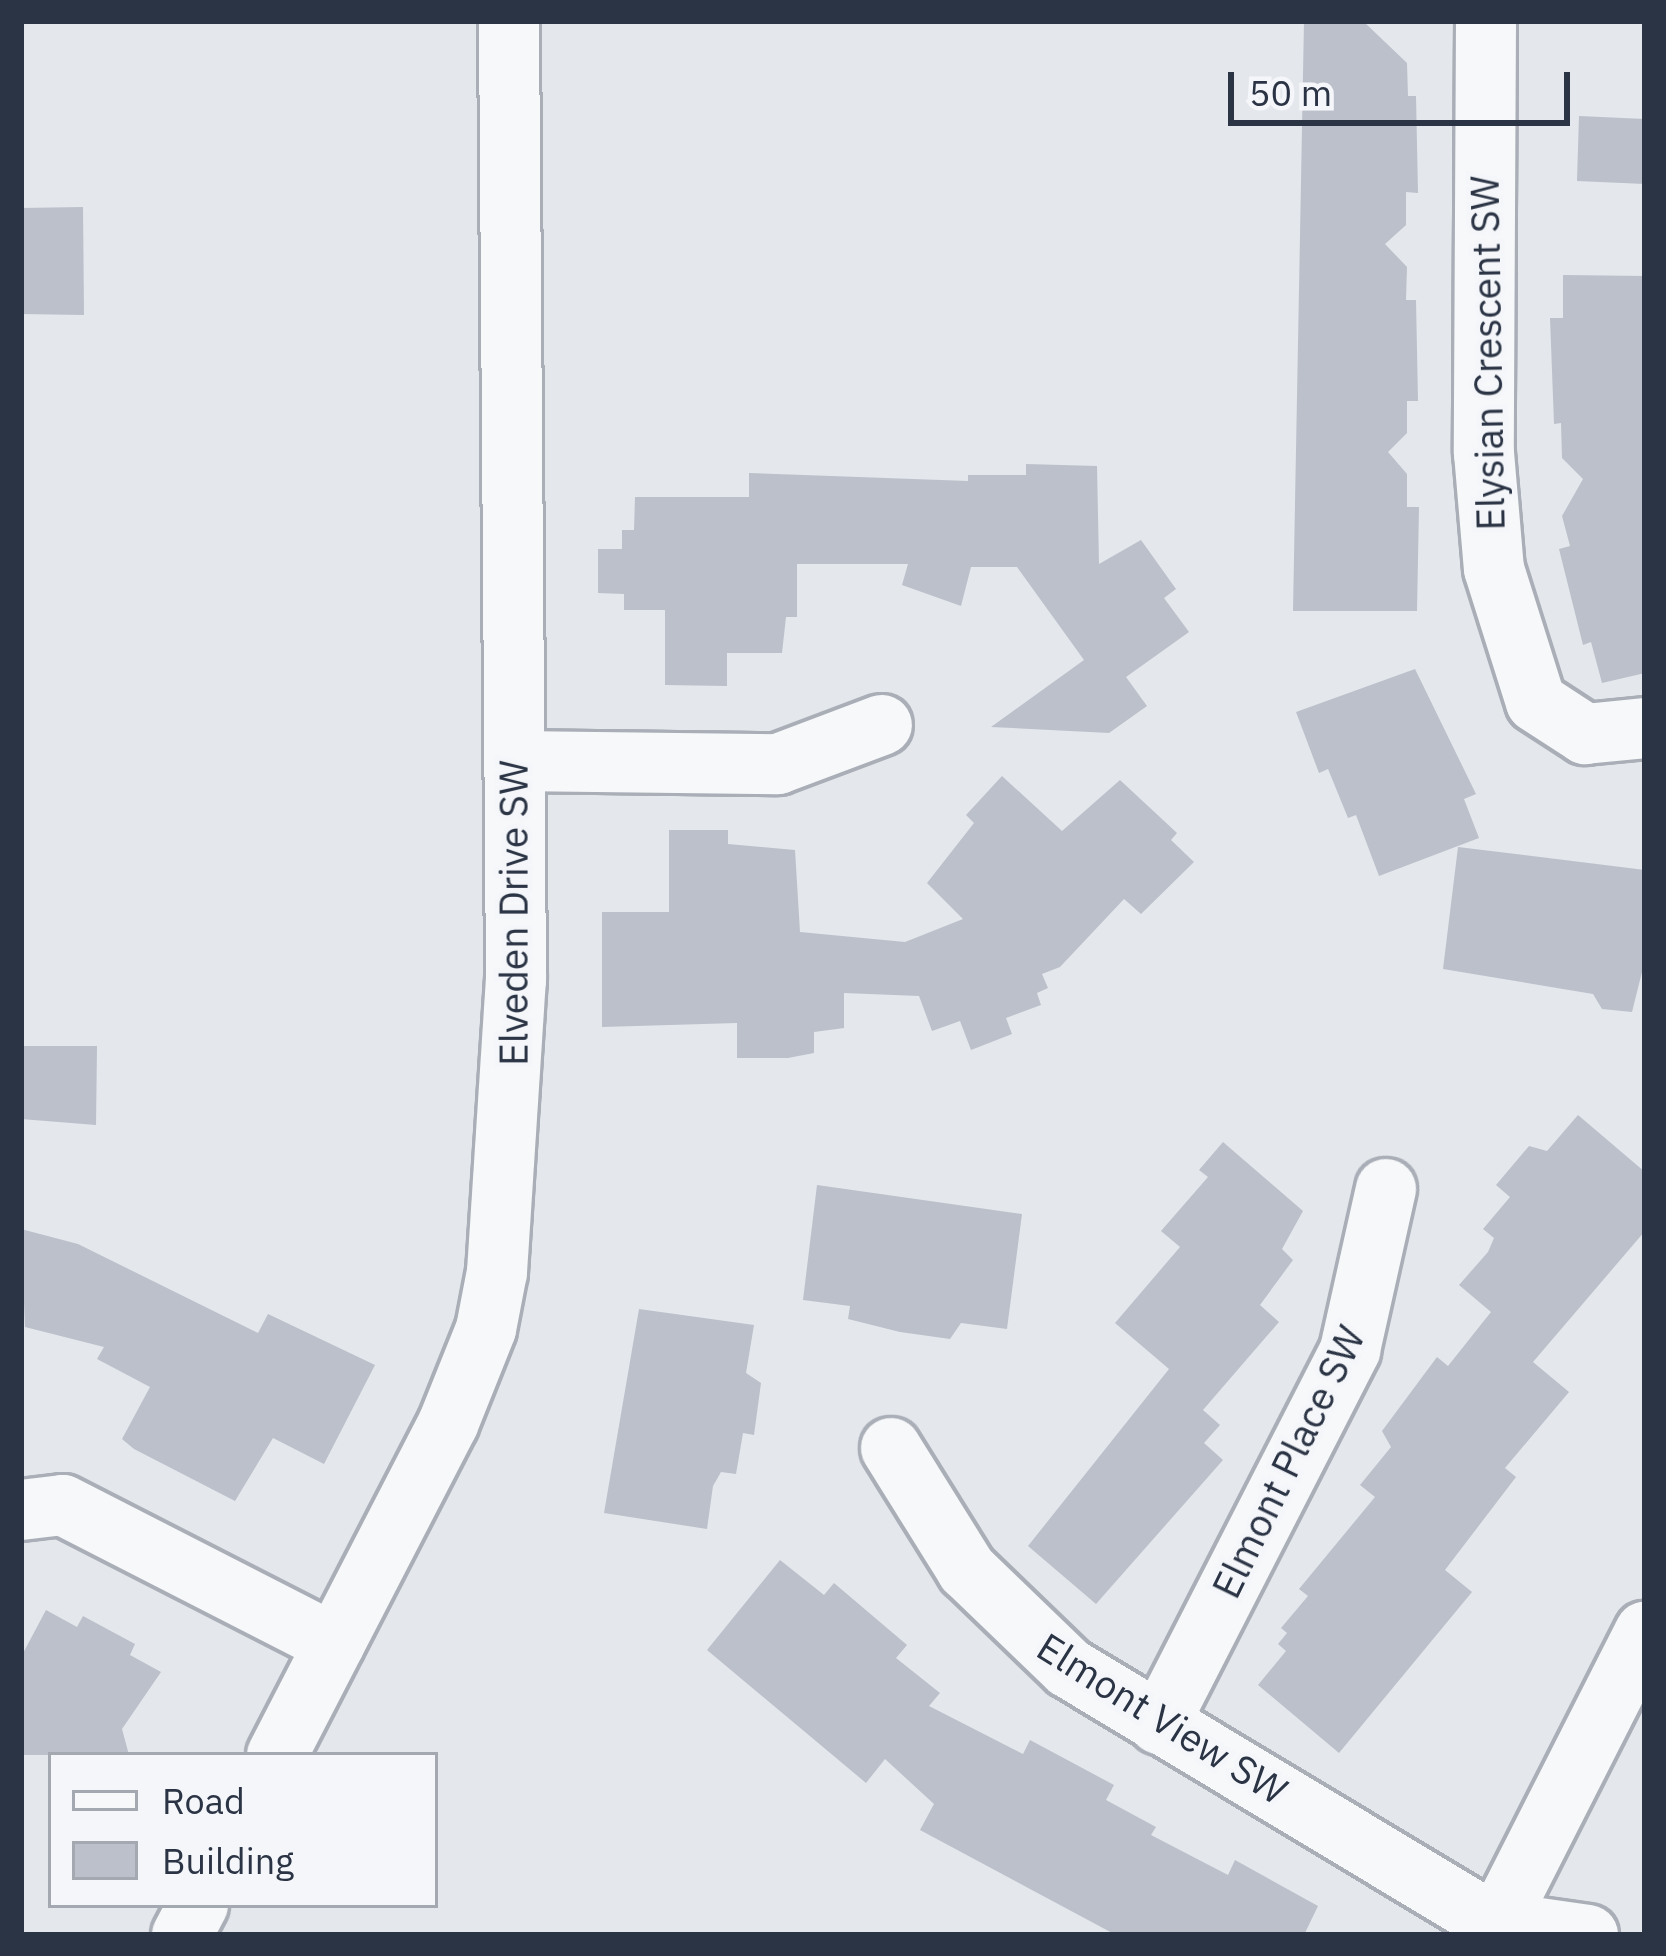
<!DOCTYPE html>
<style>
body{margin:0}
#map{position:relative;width:1666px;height:1956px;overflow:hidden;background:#e4e7ec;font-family:"IBM Plex Sans",sans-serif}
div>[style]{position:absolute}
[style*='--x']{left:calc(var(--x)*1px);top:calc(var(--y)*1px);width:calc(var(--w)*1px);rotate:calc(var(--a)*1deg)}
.building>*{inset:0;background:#bbc0ca}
.roads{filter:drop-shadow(3px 0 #a9aeb7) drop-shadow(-3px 0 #a9aeb7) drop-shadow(0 3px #a9aeb7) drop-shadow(0 -3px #a9aeb7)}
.minor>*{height:60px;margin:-30px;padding:0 30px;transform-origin:30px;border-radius:30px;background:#f7f8fa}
span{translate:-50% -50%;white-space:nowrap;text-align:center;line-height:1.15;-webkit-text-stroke:10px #f4f6f9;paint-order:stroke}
.street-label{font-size:39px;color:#2b3445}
.frame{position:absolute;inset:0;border:24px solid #2b3445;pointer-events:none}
.legend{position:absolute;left:48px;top:1752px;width:390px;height:156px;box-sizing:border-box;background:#f4f6f9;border:3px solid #a4a8b1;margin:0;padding:15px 21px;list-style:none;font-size:36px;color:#2b3445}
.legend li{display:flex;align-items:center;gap:24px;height:60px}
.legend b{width:60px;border:3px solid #a4a8b1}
.scale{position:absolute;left:1228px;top:72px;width:342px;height:54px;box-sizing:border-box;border:6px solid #2b3445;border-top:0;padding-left:15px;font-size:36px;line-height:42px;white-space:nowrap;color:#2b3445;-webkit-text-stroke:9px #f4f6f9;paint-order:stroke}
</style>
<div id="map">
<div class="building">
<div style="clip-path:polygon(1304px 21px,1363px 21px,1407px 63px,1408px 96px,1416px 96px,1418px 193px,1406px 192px,1406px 225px,1385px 244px,1407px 267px,1406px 300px,1416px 300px,1418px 401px,1407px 401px,1407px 433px,1388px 452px,1407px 474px,1407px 507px,1419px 507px,1417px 611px,1293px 611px)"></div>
<div style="clip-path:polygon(1579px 116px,1645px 119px,1645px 184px,1577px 181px)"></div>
<div style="clip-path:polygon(83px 207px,84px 315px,21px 314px,21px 208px)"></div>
<div style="clip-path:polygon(1563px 275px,1645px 276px,1645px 673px,1602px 683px,1591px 642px,1583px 645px,1559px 549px,1570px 546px,1562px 516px,1583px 479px,1562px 458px,1561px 423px,1554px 424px,1550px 318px,1563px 318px)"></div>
<div style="clip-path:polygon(1026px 464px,1097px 466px,1099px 564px,1141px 540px,1176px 589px,1164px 598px,1189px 632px,1126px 677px,1147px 706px,1109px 733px,991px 727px,1084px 660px,1017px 567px,971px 567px,961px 606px,902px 585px,908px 564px,797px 564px,797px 617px,786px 617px,782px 653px,727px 653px,727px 686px,665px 685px,665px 610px,624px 610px,624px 594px,598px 593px,598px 549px,622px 549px,622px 530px,634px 530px,635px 497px,749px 497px,749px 473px,968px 481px,968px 475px,1026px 475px)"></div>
<div style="clip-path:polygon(1415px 669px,1476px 794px,1464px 799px,1479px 838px,1379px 876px,1356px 815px,1348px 818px,1328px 769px,1319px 773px,1296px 712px)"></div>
<div style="clip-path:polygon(1002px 776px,1062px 831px,1120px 780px,1177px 833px,1171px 840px,1194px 862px,1141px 914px,1124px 899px,1060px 967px,1042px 974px,1048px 988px,1037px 993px,1041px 1005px,1006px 1018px,1012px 1034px,971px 1050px,960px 1021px,932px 1031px,919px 996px,844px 993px,844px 1028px,814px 1032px,814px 1053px,788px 1058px,737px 1058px,737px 1023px,602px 1027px,602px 912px,669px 912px,669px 830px,728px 830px,728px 844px,795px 850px,800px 932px,905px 942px,963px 919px,927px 883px,974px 823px,966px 815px)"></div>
<div style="clip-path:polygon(1458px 847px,1645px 870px,1645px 960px,1632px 1012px,1602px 1009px,1593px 994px,1443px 969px)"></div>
<div style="clip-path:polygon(21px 1046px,97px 1046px,96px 1125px,21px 1119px)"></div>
<div style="clip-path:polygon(1578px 1115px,1645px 1172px,1645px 1231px,1533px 1362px,1569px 1392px,1505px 1468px,1516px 1477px,1445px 1570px,1472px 1592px,1339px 1753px,1258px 1685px,1286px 1651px,1278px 1644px,1287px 1633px,1281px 1628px,1308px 1596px,1299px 1589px,1375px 1497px,1360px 1485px,1391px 1447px,1382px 1431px,1437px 1357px,1448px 1366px,1491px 1312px,1459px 1285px,1488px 1252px,1494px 1238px,1483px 1229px,1510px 1197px,1496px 1185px,1529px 1146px,1547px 1151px)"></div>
<div style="clip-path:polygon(1223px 1142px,1303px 1211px,1282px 1249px,1293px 1260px,1260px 1305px,1279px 1322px,1203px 1410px,1220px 1425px,1204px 1443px,1223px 1460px,1096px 1604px,1028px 1546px,1169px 1369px,1115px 1323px,1180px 1247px,1161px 1231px,1208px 1177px,1199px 1170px)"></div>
<div style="clip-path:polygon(817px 1185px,1022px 1214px,1007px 1329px,961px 1323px,950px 1339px,900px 1332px,848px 1319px,850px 1306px,803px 1300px)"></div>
<div style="clip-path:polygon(21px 1229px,78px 1244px,258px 1333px,268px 1314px,375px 1365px,324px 1464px,273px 1438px,235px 1501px,134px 1449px,122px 1439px,150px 1387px,97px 1359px,104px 1347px,25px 1327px)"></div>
<div style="clip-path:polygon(639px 1309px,754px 1325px,746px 1373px,761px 1383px,754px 1435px,743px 1433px,736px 1474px,721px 1472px,713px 1486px,707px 1529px,604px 1513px)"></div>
<div style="clip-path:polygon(780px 1560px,824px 1595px,834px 1583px,907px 1645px,896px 1658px,940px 1693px,929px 1706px,1023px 1754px,1030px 1740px,1114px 1785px,1106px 1800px,1156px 1827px,1151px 1835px,1228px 1875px,1235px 1860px,1318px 1906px,1304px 1935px,1116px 1935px,920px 1830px,934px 1804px,885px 1759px,866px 1783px,707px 1650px)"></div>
<div style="clip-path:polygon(46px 1610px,77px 1627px,83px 1616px,135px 1644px,130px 1655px,161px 1672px,122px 1729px,129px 1755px,21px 1755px,21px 1657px)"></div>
</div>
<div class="roads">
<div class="minor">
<div style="--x:1486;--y:21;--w:432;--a:90.3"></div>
<div style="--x:1484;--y:453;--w:116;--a:85.1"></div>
<div style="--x:1494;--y:569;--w:139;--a:72.5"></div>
<div style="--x:1536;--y:702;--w:59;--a:33.1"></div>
<div style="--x:1585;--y:734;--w:60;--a:-5.7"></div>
<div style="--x:515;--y:761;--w:263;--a:0.7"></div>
<div style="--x:778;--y:764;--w:111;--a:-20.6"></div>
<div style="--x:891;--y:1448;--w:144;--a:58.1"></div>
<div style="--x:967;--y:1570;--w:141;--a:43.9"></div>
<div style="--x:1069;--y:1668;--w:518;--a:31.02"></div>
<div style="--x:21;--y:1510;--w:42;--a:-6.8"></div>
<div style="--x:63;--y:1505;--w:305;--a:27.1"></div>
<div style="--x:1159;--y:1724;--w:420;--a:-62.9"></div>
<div style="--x:1350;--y:1350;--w:165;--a:-77.4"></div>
<div style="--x:277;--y:1755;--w:373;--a:-62.7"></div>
<div style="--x:448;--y:1424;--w:102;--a:-68.2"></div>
<div style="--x:486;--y:1329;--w:58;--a:-79.1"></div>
<div style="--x:497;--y:1272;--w:293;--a:-86.3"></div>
<div style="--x:516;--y:980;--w:959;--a:-90.42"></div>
<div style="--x:1497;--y:1922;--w:92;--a:8.1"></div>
<div style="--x:182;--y:1935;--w:34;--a:-62"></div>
<div style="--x:1491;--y:1935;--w:340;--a:-63.1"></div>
</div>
</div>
<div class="street-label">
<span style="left:1488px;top:353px;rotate:-91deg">Elysian Crescent SW</span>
<span style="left:514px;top:913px;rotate:-90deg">Elveden Drive SW</span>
<span style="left:1289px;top:1462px;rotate:-64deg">Elmont Place SW</span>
<span style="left:1162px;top:1719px;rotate:32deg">Elmont View SW</span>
</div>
<div class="frame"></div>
<ul class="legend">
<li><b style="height:15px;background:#f7f8fa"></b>Road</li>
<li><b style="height:33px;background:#bbc0ca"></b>Building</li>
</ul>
<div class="scale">50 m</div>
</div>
